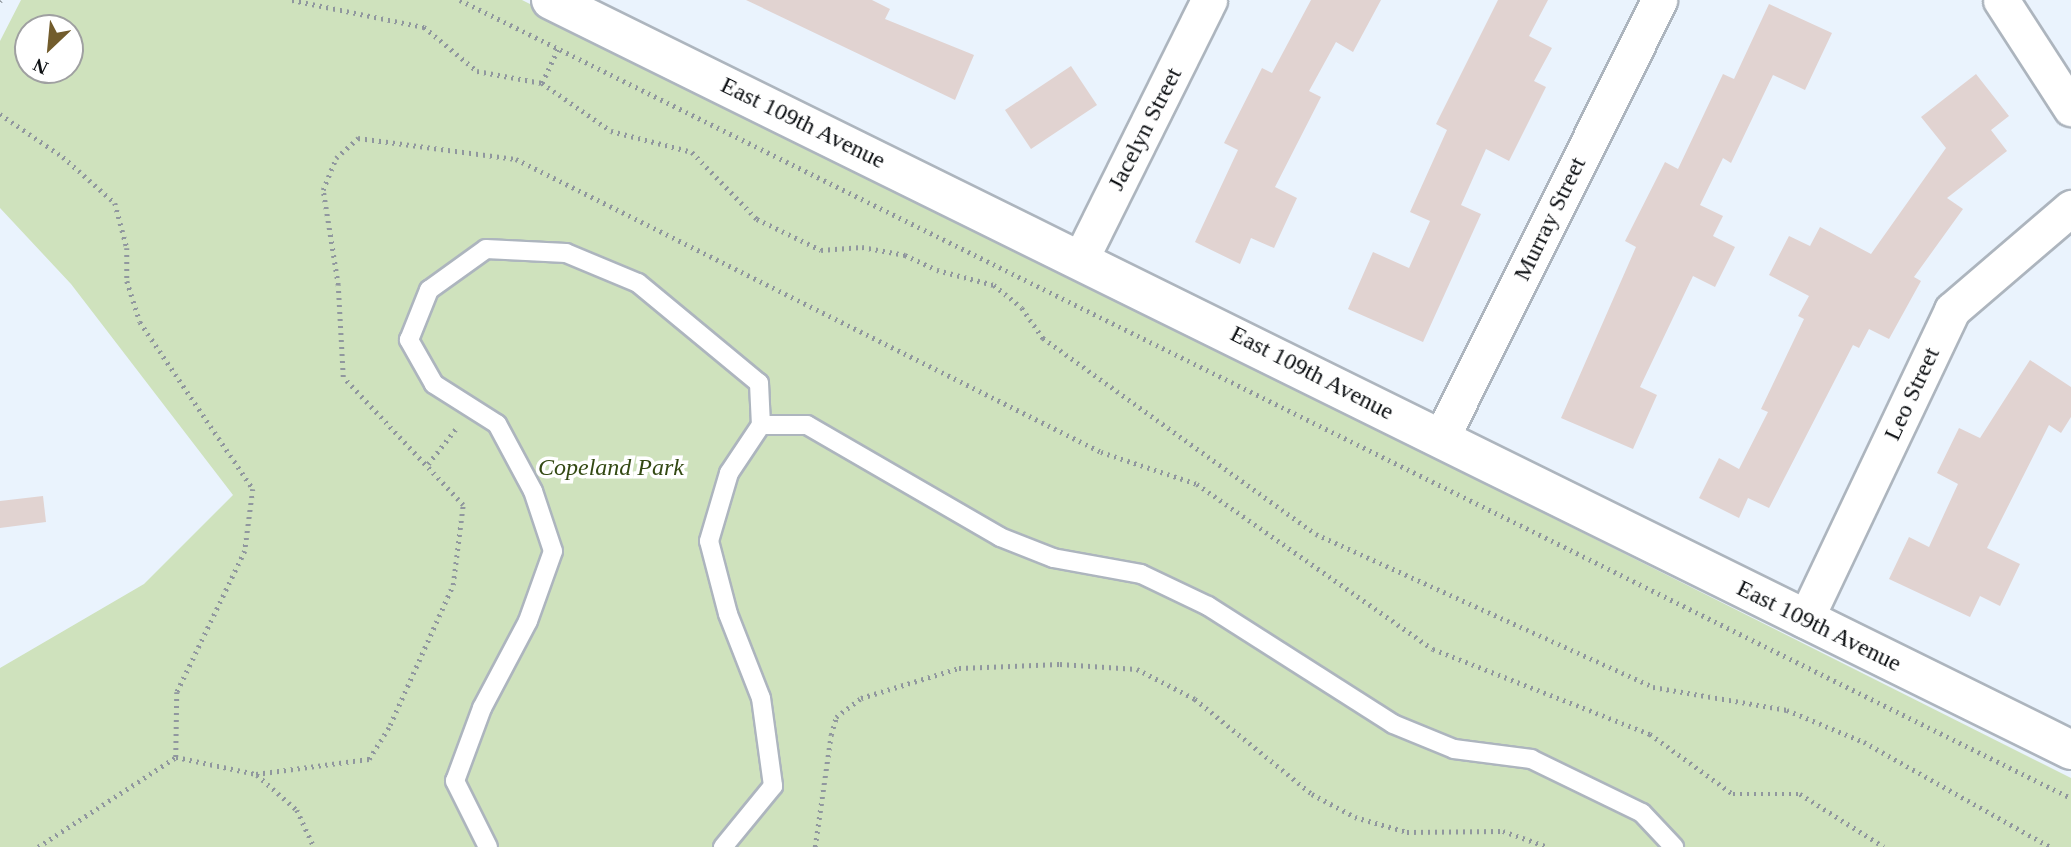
<!DOCTYPE html>
<style>
body{margin:0}
#map{position:relative;width:2071px;height:847px;overflow:hidden;background:#eaf3fd;font-family:"Times New Roman",serif}
div>[style]{position:absolute}
[style*='--x']{left:calc(var(--x)*1px);top:calc(var(--y)*1px);width:calc(var(--w)*1px);rotate:calc(var(--a)*1deg)}
.green>*{inset:0;background:#cfe2bd}
.building>*{inset:0;background:#e1d3d1}
.path>*{height:4.5px;margin-top:-2.25px;transform-origin:0;background:repeating-linear-gradient(90deg,#90979e 0 2px,transparent 0 7px)}
.roads{filter:drop-shadow(2px 0 #adb5be) drop-shadow(-2px 0 #adb5be) drop-shadow(0 2px #adb5be) drop-shadow(0 -2px #adb5be)}
.lane>*{height:18px;margin:-9px;padding:0 9px;transform-origin:9px;border-radius:9px;background:#fff}
.street>*{height:35px;margin:-17.5px;padding:0 17.5px;transform-origin:17.5px;border-radius:17.5px;background:#fff}
.secondary>*{height:38px;margin:-19px;padding:0 19px;transform-origin:19px;border-radius:19px;background:#fff}
span{translate:-50% -50%;white-space:nowrap;text-align:center;line-height:1.15;-webkit-text-stroke:7px #fff;paint-order:stroke}
.street-label{font-size:24px;color:#0e1114}
.park-label{font-size:24px;color:#334913;font-style:italic}
.north{position:absolute;left:14px;top:14px;width:70px;height:70px;box-sizing:border-box;background:#fff;border:2px solid #9fa0a1;border-radius:50%;rotate:206deg;font-size:19px;font-weight:700;line-height:28px;text-align:center;color:#0e1114}
.north::after{content:'';display:block;margin:auto;width:24px;height:32px;background:#725c2c;clip-path:polygon(50% 0,100% 100%,50% 72%,0 100%)}
</style>
<div id="map">
<div class="green">
<div style="clip-path:polygon(evenodd,21px 0,522px 0,2071px 778px,2071px 847px,0 847px,0 668px,144px 584px,233px 495px,71px 284px,0 208px,0 41px,21px 0,28px 28px,70px 28px,70px 70px,28px 70px,28px 28px)"></div>
</div>
<div class="building">
<div style="clip-path:polygon(746px 0,872px 0,890px 9px,885px 19px,974px 55px,955px 100px)"></div>
<div style="clip-path:polygon(1311px 0,1381px 0,1353px 52px,1336px 42px,1309px 91px,1321px 97px,1275px 187px,1297px 198px,1274px 248px,1251px 238px,1240px 264px,1195px 242px,1238px 150px,1224px 143px,1262px 68px,1272px 73px)"></div>
<div style="clip-path:polygon(1498px 0,1548px 0,1529px 36px,1552px 48px,1534px 81px,1546px 87px,1509px 161px,1486px 149px,1461px 205px,1481px 214px,1423px 342px,1348px 309px,1373px 252px,1409px 268px,1430px 221px,1410px 212px,1447px 130px,1436px 124px)"></div>
<div style="clip-path:polygon(1769px 4px,1832px 33px,1805px 90px,1773px 75px,1731px 163px,1723px 158px,1700px 205px,1723px 216px,1713px 236px,1735px 247px,1715px 287px,1693px 276px,1640px 387px,1657px 395px,1633px 449px,1561px 418px,1636px 247px,1625px 241px,1665px 162px,1678px 169px,1723px 74px,1734px 79px)"></div>
<div style="clip-path:polygon(1071px 66px,1097px 105px,1031px 149px,1005px 110px)"></div>
<div style="clip-path:polygon(1976px 74px,2009px 116px,1991px 130px,2007px 151px,1947px 198px,1963px 209px,1914px 277px,1921px 281px,1889px 339px,1869px 329px,1859px 348px,1853px 345px,1769px 508px,1748px 498px,1739px 518px,1699px 498px,1719px 458px,1739px 469px,1768px 412px,1761px 409px,1804px 319px,1798px 316px,1809px 296px,1769px 275px,1789px 236px,1810px 246px,1820px 227px,1871px 254px,1946px 148px,1921px 117px)"></div>
<div style="clip-path:polygon(2030px 360px,2071px 387px,2071px 417px,2061px 433px,2049px 425px,1987px 548px,2020px 564px,2000px 606px,1980px 596px,1970px 617px,1889px 579px,1909px 537px,1929px 547px,1958px 484px,1937px 473px,1959px 428px,1980px 438px)"></div>
<div style="clip-path:polygon(43px 496px,46px 522px,0 528px,0 501px)"></div>
</div>
<div class="path">
<div style="--x:292;--y:0;--w:135;--a:11.6"></div>
<div style="--x:424;--y:27;--w:69;--a:39.7"></div>
<div style="--x:477;--y:71;--w:66;--a:10.5"></div>
<div style="--x:542;--y:83;--w:38;--a:-65"></div>
<div style="--x:460;--y:0;--w:1798;--a:26.35"></div>
<div style="--x:0;--y:1;--w:1;--a:-45"></div>
<div style="--x:542;--y:83;--w:84;--a:34.8"></div>
<div style="--x:611;--y:131;--w:84;--a:14.5"></div>
<div style="--x:692;--y:152;--w:93;--a:45.9"></div>
<div style="--x:757;--y:219;--w:71;--a:25.8"></div>
<div style="--x:821;--y:250;--w:41;--a:-4.2"></div>
<div style="--x:862;--y:247;--w:44;--a:10.5"></div>
<div style="--x:905;--y:255;--w:35;--a:25"></div>
<div style="--x:937;--y:270;--w:59;--a:14.7"></div>
<div style="--x:994;--y:285;--w:36;--a:39"></div>
<div style="--x:1022;--y:308;--w:37;--a:55"></div>
<div style="--x:1043;--y:338;--w:336;--a:35.7"></div>
<div style="--x:1316;--y:534;--w:370;--a:24.4"></div>
<div style="--x:1653;--y:687;--w:136;--a:9.7"></div>
<div style="--x:1787;--y:710;--w:83;--a:22.6"></div>
<div style="--x:1864;--y:742;--w:214;--a:29.4"></div>
<div style="--x:0;--y:114;--w:76;--a:34.3"></div>
<div style="--x:63;--y:157;--w:69;--a:41.5"></div>
<div style="--x:115;--y:203;--w:47;--a:75.1"></div>
<div style="--x:127;--y:248;--w:33;--a:90"></div>
<div style="--x:127;--y:281;--w:43;--a:72.4"></div>
<div style="--x:140;--y:322;--w:202;--a:55.9"></div>
<div style="--x:253;--y:489;--w:63;--a:97.4"></div>
<div style="--x:245;--y:551;--w:157;--a:115.7"></div>
<div style="--x:177;--y:692;--w:65;--a:90.9"></div>
<div style="--x:428;--y:464;--w:48;--a:-51.7"></div>
<div style="--x:257;--y:775;--w:53;--a:41.2"></div>
<div style="--x:297;--y:810;--w:41;--a:65.3"></div>
<div style="--x:38;--y:847;--w:165;--a:-33.1"></div>
<div style="--x:176;--y:757;--w:82;--a:12"></div>
<div style="--x:256;--y:774;--w:114;--a:-7.6"></div>
<div style="--x:369;--y:759;--w:40;--a:-58"></div>
<div style="--x:390;--y:725;--w:154;--a:-65.8"></div>
<div style="--x:453;--y:585;--w:81;--a:-82.9"></div>
<div style="--x:463;--y:505;--w:175;--a:-133.2"></div>
<div style="--x:343;--y:377;--w:92;--a:-93.1"></div>
<div style="--x:338;--y:285;--w:96;--a:-99"></div>
<div style="--x:323;--y:190;--w:35;--a:-68"></div>
<div style="--x:336;--y:158;--w:30;--a:-42"></div>
<div style="--x:358;--y:138;--w:159;--a:7.6"></div>
<div style="--x:516;--y:159;--w:654;--a:26.6"></div>
<div style="--x:1101;--y:452;--w:101;--a:18.4"></div>
<div style="--x:1197;--y:484;--w:288;--a:35"></div>
<div style="--x:1433;--y:649;--w:233;--a:21.4"></div>
<div style="--x:1650;--y:734;--w:102;--a:35.9"></div>
<div style="--x:1733;--y:794;--w:67;--a:0"></div>
<div style="--x:1800;--y:794;--w:99;--a:32.2"></div>
<div style="--x:815;--y:847;--w:113;--a:-81.9"></div>
<div style="--x:831;--y:735;--w:19;--a:-74"></div>
<div style="--x:836;--y:717;--w:31;--a:-37"></div>
<div style="--x:861;--y:698;--w:102;--a:-17"></div>
<div style="--x:959;--y:668;--w:101;--a:-2.3"></div>
<div style="--x:1060;--y:664;--w:77;--a:3.7"></div>
<div style="--x:1137;--y:669;--w:65;--a:27.3"></div>
<div style="--x:1195;--y:699;--w:151;--a:39.1"></div>
<div style="--x:1312;--y:794;--w:49;--a:28.1"></div>
<div style="--x:1355;--y:817;--w:54;--a:16.1"></div>
<div style="--x:1407;--y:832;--w:96;--a:-0.6"></div>
<div style="--x:1503;--y:831;--w:48;--a:19.6"></div>
</div>
<div class="roads">
<div class="lane">
<div style="--x:761;--y:425;--w:46;--a:0"></div>
<div style="--x:807;--y:425;--w:223;--a:30.1"></div>
<div style="--x:1000;--y:537;--w:57;--a:21.6"></div>
<div style="--x:1053;--y:558;--w:89;--a:10.3"></div>
<div style="--x:1141;--y:574;--w:74;--a:25.5"></div>
<div style="--x:1208;--y:606;--w:219;--a:32.5"></div>
<div style="--x:1393;--y:724;--w:66;--a:22.3"></div>
<div style="--x:1454;--y:749;--w:78;--a:7.4"></div>
<div style="--x:1531;--y:759;--w:123;--a:25.9"></div>
<div style="--x:1642;--y:813;--w:47;--a:46.7"></div>
<div style="--x:488;--y:847;--w:74;--a:-116.6"></div>
<div style="--x:455;--y:781;--w:78;--a:-69.7"></div>
<div style="--x:482;--y:708;--w:98;--a:-62.1"></div>
<div style="--x:528;--y:621;--w:74;--a:-70.3"></div>
<div style="--x:553;--y:551;--w:63;--a:-108.4"></div>
<div style="--x:533;--y:491;--w:76;--a:-118.2"></div>
<div style="--x:497;--y:424;--w:75;--a:-147.6"></div>
<div style="--x:434;--y:384;--w:51;--a:-119.6"></div>
<div style="--x:409;--y:340;--w:54;--a:-68.2"></div>
<div style="--x:429;--y:290;--w:70;--a:-35.7"></div>
<div style="--x:486;--y:249;--w:80;--a:2.9"></div>
<div style="--x:566;--y:253;--w:78;--a:22.6"></div>
<div style="--x:638;--y:283;--w:157;--a:39.6"></div>
<div style="--x:759;--y:383;--w:42;--a:87.3"></div>
<div style="--x:761;--y:425;--w:58;--a:123.7"></div>
<div style="--x:729;--y:473;--w:71;--a:106.4"></div>
<div style="--x:709;--y:541;--w:75;--a:75.4"></div>
<div style="--x:728;--y:614;--w:90;--a:68.6"></div>
<div style="--x:761;--y:698;--w:89;--a:82.2"></div>
<div style="--x:773;--y:786;--w:79;--a:129.3"></div>
</div>
<div class="street">
<div style="--x:2001;--y:0;--w:129;--a:57.1"></div>
<div style="--x:1081;--y:258;--w:288;--a:-63.6"></div>
<div style="--x:1441;--y:438;--w:489;--a:-63.5"></div>
<div style="--x:1805;--y:620;--w:343;--a:-64.6"></div>
<div style="--x:1952;--y:310;--w:157;--a:-40.6"></div>
</div>
<div class="secondary">
<div style="--x:551;--y:0;--w:1695;--a:26.26"></div>
</div>
</div>
<div class="street-label">
<span style="left:803px;top:123px;rotate:26deg">East 109th Avenue</span>
<span style="left:1145px;top:129px;rotate:-63deg">Jacelyn Street</span>
<span style="left:1550px;top:219px;rotate:-64deg">Murray Street</span>
<span style="left:1312px;top:373px;rotate:27deg">East 109th Avenue</span>
<span style="left:1912px;top:394px;rotate:-65deg">Leo Street</span>
<span style="left:1819px;top:626px;rotate:26deg">East 109th Avenue</span>
</div>
<div class="park-label">
<span style="left:611px;top:468px">Copeland Park</span>
</div>
<div class="north">N</div>
</div>
